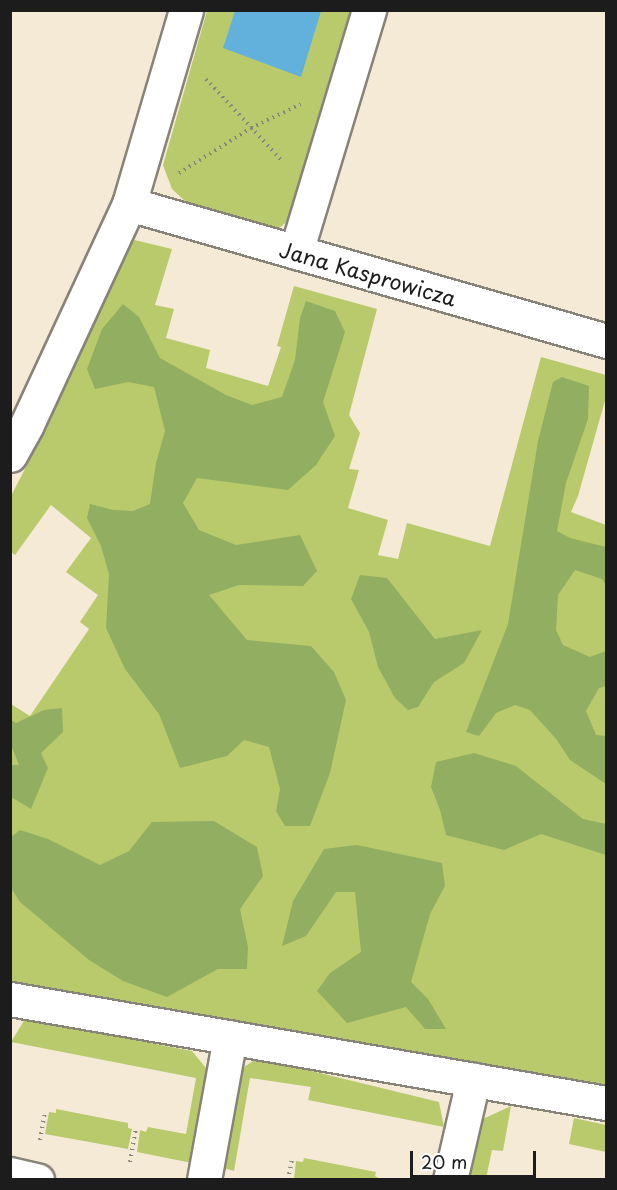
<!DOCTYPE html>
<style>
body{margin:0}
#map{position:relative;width:617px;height:1190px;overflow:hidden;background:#f4ead6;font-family:"Playpen Sans",sans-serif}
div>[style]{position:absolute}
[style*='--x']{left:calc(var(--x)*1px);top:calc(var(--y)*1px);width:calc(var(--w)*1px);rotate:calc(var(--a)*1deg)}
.green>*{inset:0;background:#b9ca6c}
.forest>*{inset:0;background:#92ae60}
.water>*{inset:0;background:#61b1dc}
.path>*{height:4px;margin-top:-2px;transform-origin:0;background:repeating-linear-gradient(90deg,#888379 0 1.5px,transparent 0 6px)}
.roads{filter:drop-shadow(2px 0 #888379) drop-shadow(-2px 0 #888379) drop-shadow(0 2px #888379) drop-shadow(0 -2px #888379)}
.minor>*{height:33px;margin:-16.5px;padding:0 16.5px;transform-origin:16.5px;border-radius:16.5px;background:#fff}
.tertiary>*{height:33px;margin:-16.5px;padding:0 16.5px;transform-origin:16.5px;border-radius:16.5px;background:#fff}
span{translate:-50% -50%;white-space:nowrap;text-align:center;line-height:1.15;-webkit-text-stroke:4.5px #fff;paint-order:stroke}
.street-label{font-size:21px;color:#1c1c1c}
.frame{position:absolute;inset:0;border:12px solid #1c1c1c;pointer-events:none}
.scale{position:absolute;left:410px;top:1151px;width:126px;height:27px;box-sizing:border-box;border:3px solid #1c1c1c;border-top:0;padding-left:8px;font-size:18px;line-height:21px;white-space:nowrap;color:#1c1c1c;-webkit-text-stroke:4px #fff;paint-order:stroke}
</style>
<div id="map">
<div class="green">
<div style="clip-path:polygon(207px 11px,355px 11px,296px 214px,278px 229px,188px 204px,172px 189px,163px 165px)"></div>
<div style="clip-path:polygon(126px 238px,172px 249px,155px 305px,174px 309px,166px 338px,210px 350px,206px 368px,268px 386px,281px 347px,277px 346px,294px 286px,377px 309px,349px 415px,360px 433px,349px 469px,359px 470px,348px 508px,388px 520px,378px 555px,398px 559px,407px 523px,490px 546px,541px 357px,606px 375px,606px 397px,578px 496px,571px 512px,606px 525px,606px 1086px,11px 981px,11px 704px,30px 716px,89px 629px,80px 622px,98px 595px,66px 572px,91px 538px,51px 505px,15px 555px,11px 552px,11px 496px,52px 417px)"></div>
<div style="clip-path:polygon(25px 1019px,192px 1051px,210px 1073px,192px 1163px,137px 1152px,140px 1130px,146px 1132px,148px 1127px,186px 1134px,196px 1078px,11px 1042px)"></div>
<div style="clip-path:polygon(258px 1058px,439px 1102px,444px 1127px,308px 1100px,311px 1087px,250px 1078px,234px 1171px,213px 1165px,233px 1074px)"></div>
<div style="clip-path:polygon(511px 1106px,503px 1151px,492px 1150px,486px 1179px,461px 1180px,472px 1124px)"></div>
<div style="clip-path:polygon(56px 1109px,128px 1123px,128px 1128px,132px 1129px,128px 1149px,45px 1134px,49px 1112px,56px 1113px)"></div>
<div style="clip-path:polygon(574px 1118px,606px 1125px,606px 1152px,569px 1144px)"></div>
<div style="clip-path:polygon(304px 1158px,376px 1172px,375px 1176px,380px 1179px,294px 1179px,296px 1161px,303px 1162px)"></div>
</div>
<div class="forest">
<div style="clip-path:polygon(306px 301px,335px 311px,345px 332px,323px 402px,335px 436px,316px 465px,288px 490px,197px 478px,183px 503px,199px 530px,236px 545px,300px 535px,317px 571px,303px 586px,239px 585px,209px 595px,247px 640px,311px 646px,334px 672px,346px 700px,330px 773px,310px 826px,285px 826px,276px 811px,280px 789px,269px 747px,244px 740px,227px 756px,180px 768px,159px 714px,125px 669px,106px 628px,109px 574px,101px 546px,87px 518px,90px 504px,113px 510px,133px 511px,150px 504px,156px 463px,165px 431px,154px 387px,128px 382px,95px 389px,87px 369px,102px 329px,123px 304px,139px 317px,160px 358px,226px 395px,252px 405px,282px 397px,295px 360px,300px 318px)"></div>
<div style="clip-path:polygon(562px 377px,589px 386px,588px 419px,566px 483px,557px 531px,570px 538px,606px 547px,606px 585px,602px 579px,575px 570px,558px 595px,556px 630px,563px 645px,590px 657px,606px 651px,606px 686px,599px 688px,586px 711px,596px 735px,606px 736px,606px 784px,570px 760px,557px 740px,530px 710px,515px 705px,496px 713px,479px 736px,466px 732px,508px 624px,538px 441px,553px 382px)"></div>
<div style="clip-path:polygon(360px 575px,387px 578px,435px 639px,482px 630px,464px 663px,434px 682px,418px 707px,408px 710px,395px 698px,378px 667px,369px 632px,351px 599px)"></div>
<div style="clip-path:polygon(62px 708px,63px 732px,41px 753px,48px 768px,31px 809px,11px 797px,11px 765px,19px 765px,11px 745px,11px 720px,16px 723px,44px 710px)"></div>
<div style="clip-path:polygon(474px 753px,516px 766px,583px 819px,606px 824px,606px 855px,541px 834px,504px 850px,446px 835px,440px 810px,431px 787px,436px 762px)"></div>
<div style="clip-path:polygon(214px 821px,257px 847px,263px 876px,240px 909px,248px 947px,247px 969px,218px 969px,167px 997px,123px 981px,89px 960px,20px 902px,11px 888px,11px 837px,20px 830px,48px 839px,100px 865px,129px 851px,152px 822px)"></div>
<div style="clip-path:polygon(357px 845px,442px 863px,445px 886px,430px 914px,411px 982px,428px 999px,446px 1029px,425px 1029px,406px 1007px,347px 1023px,317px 991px,330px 973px,361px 952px,355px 892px,336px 892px,306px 936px,282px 946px,293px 901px,324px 849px)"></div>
</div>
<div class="water">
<div style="clip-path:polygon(235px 11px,321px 11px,301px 77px,223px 48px)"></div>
</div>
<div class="path">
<div style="--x:206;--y:79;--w:113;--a:47.1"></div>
<div style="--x:179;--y:173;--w:85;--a:-32"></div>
<div style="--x:251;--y:128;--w:55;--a:-25.6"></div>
<div style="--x:40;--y:1140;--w:29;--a:-80"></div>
<div style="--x:130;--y:1162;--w:34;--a:-80"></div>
<div style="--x:288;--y:1180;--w:20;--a:-79"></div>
<div style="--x:384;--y:1180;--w:2;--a:-90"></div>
</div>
<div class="roads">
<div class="minor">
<div style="--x:129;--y:204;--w:496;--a:16"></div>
<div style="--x:296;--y:252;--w:253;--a:-73.2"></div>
<div style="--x:10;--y:455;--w:35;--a:-61"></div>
<div style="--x:27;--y:424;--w:242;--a:-65.1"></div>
<div style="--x:129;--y:204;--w:202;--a:-73.6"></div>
<div style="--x:10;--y:999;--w:605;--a:9.9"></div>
<div style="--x:204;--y:1180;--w:145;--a:-79.7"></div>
<div style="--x:450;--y:1180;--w:103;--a:-77"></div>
</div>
<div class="tertiary">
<div style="--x:10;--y:1174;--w:28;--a:13"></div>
</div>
</div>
<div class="street-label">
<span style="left:368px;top:273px;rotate:16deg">Jana Kasprowicza</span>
</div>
<div class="frame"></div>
<div class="scale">20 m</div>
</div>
